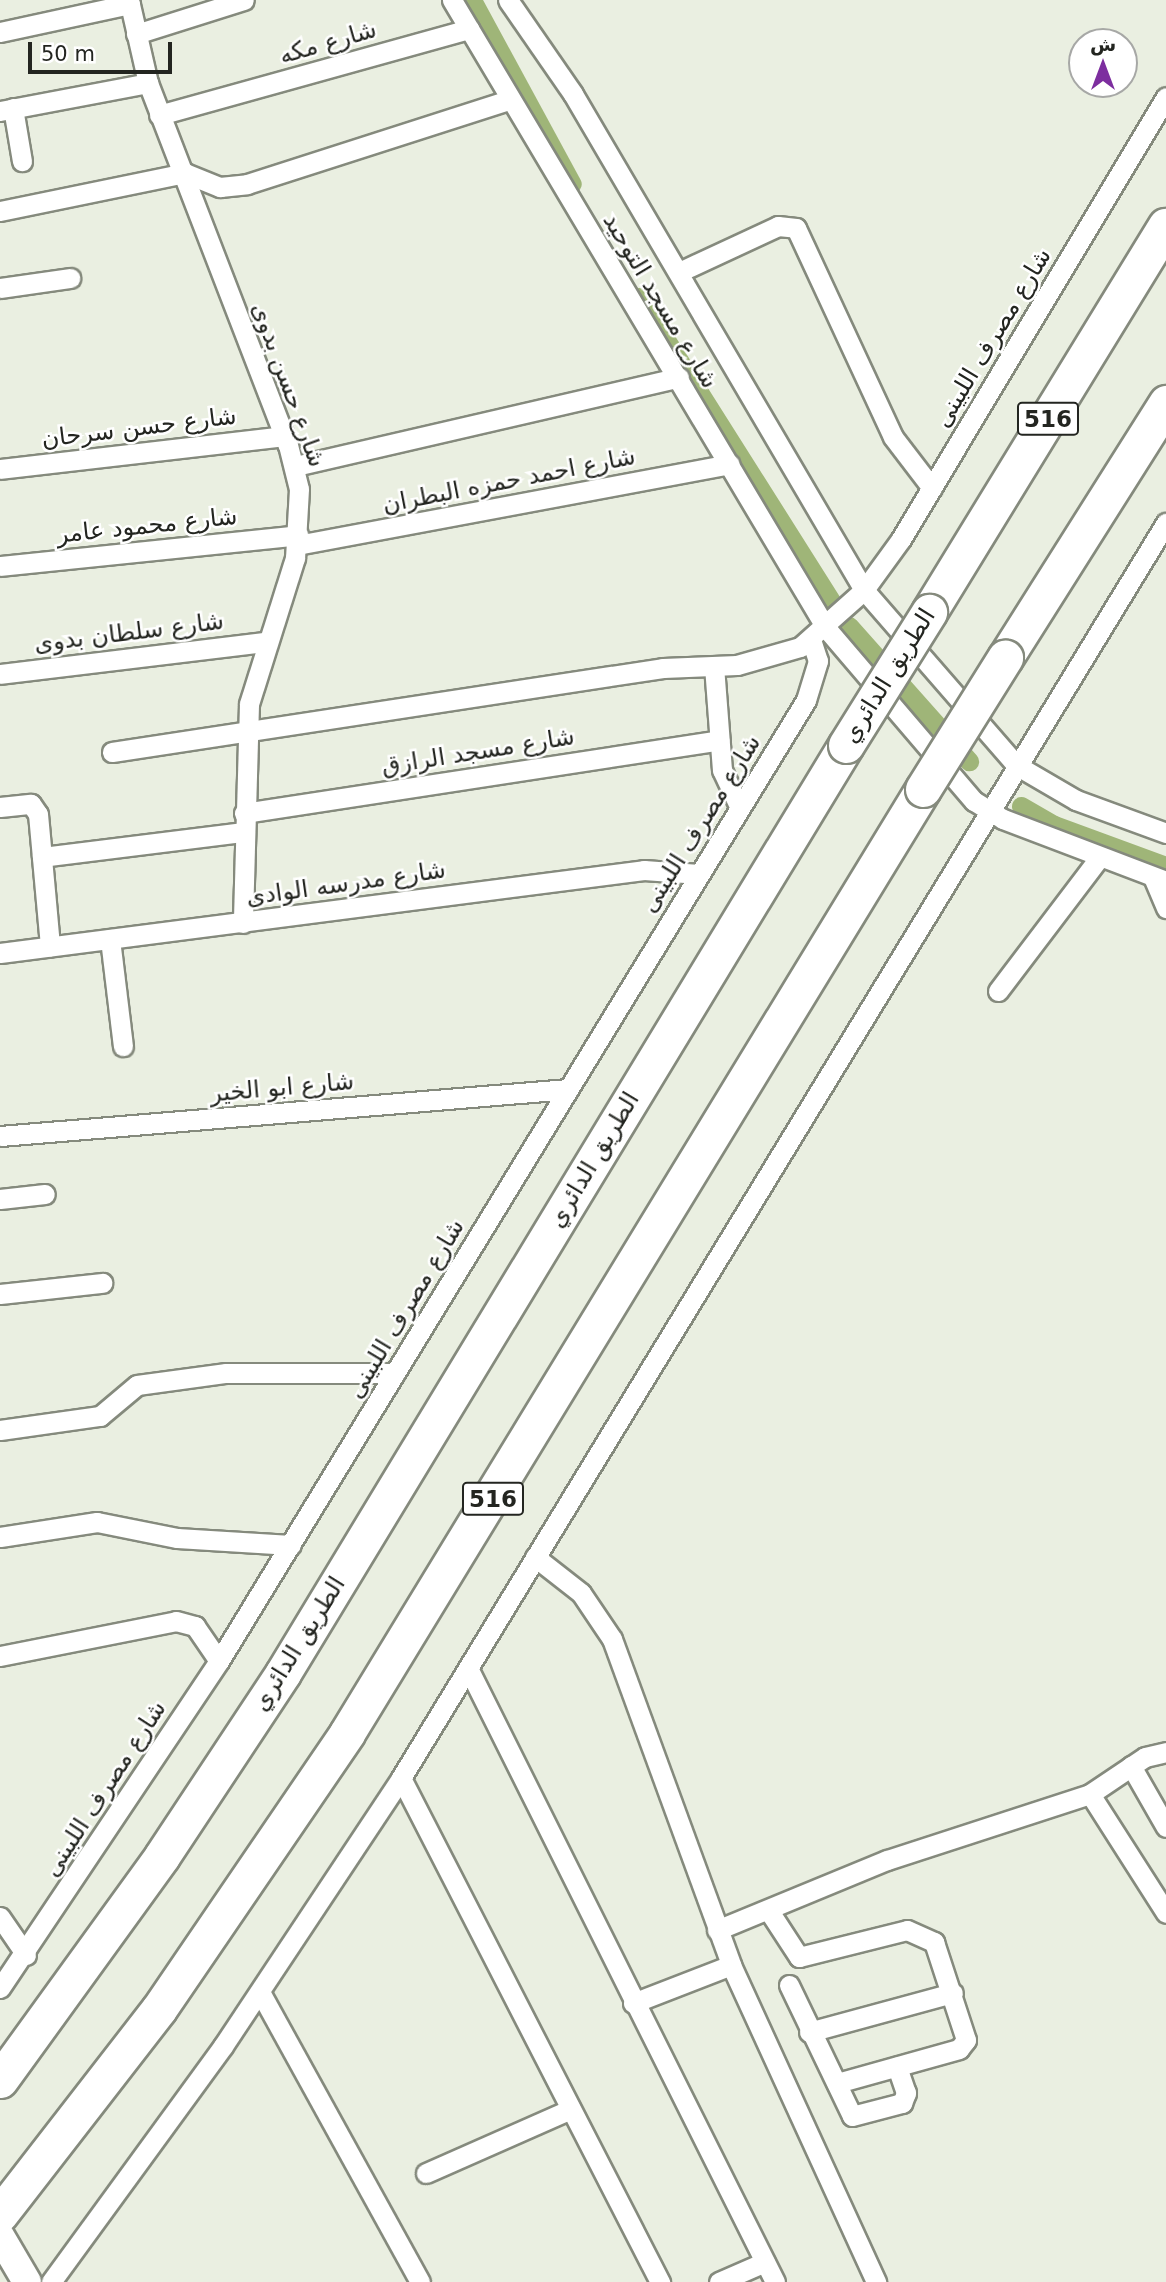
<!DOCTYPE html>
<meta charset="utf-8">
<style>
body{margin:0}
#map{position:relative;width:1166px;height:2282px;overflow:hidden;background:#eaefe1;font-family:"DejaVu Sans","Noto Sans Arabic",sans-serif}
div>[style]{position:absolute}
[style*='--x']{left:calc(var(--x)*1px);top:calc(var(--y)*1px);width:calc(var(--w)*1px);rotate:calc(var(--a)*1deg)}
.canal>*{height:19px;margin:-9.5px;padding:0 9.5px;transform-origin:9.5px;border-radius:9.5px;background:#9fb578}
.roads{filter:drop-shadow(2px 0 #858a7d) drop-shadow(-2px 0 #858a7d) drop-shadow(0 2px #858a7d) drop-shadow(0 -2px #858a7d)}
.street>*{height:19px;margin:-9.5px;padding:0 9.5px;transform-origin:9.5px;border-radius:9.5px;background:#fff}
.secondary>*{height:28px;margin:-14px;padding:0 14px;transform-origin:14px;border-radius:14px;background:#fff}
.highway>*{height:35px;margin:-17.5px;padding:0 17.5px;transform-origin:17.5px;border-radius:17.5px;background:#fff}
.bridges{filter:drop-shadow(2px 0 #858a7d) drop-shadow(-2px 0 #858a7d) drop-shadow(0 2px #858a7d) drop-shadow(0 -2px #858a7d)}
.highway-bridge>*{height:35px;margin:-17.5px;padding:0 17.5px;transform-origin:17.5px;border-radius:17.5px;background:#fff}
span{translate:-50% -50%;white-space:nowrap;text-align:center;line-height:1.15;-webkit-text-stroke:5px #fff;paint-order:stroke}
.shield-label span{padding:2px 5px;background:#fff;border:2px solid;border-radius:5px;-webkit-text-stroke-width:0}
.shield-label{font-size:23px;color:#232520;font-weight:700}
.street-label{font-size:24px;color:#232520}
.north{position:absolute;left:1068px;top:28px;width:70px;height:70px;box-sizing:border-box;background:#fff;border:2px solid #a7a8a6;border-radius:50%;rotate:0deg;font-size:19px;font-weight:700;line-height:28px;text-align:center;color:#232520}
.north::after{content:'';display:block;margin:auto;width:24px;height:32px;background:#7d2e9f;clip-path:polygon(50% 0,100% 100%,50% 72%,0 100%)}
.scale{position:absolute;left:28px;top:42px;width:144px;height:32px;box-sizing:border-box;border:4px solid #232520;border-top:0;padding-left:9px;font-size:21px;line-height:24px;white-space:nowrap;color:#232520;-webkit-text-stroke:5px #fff;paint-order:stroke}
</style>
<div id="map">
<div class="canal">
<div style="--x:472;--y:0;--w:209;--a:61.5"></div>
<div style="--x:639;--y:297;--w:367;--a:57.7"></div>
<div style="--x:849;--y:626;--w:181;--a:48.4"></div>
<div style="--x:1021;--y:806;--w:38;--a:30"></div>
<div style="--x:1054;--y:825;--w:119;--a:20.1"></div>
</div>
<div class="roads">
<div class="street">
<div style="--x:129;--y:0;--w:85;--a:77.1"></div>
<div style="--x:148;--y:83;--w:388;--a:68.9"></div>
<div style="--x:288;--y:445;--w:45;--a:76"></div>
<div style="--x:299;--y:489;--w:69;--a:93.3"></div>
<div style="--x:295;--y:558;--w:153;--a:107.5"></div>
<div style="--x:249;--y:704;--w:219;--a:91.6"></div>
<div style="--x:452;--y:0;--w:731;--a:59.22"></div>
<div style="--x:826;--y:628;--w:228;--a:49.5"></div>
<div style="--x:974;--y:801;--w:34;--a:32"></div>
<div style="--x:1003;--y:819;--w:174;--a:20.8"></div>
<div style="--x:508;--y:0;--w:114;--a:55.3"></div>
<div style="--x:573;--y:94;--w:575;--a:59.6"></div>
<div style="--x:864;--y:590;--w:232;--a:49"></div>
<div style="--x:1016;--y:765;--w:69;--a:30.3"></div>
<div style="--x:1076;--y:800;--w:96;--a:20.1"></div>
<div style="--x:0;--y:32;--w:133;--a:-12.2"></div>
<div style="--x:136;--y:34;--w:113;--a:-17.5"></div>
<div style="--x:13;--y:108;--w:54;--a:80.4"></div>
<div style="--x:0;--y:111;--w:151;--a:-10.7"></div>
<div style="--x:159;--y:115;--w:322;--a:-15.5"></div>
<div style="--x:0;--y:211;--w:189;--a:-11.6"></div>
<div style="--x:185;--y:173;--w:38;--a:22"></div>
<div style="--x:220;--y:187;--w:27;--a:-6"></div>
<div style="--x:247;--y:184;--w:274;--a:-17.8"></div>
<div style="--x:679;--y:272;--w:109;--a:-24.9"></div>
<div style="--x:778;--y:226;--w:18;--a:6"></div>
<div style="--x:796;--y:228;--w:230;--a:65.1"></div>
<div style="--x:893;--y:437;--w:64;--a:52.6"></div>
<div style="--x:0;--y:288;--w:71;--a:-8.1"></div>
<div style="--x:295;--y:466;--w:394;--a:-13"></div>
<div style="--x:0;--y:469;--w:286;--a:-6.6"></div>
<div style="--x:297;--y:545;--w:440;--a:-10.6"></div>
<div style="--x:0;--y:566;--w:300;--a:-5.9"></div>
<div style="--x:714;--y:666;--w:104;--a:85.6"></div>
<div style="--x:722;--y:770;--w:42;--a:64.7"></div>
<div style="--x:0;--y:674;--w:267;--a:-6.9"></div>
<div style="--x:112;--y:752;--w:557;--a:-8.67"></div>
<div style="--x:663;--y:668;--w:74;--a:-2.3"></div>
<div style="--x:737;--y:665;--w:66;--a:-15.9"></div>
<div style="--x:800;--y:647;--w:86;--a:-41.7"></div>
<div style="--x:864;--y:590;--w:63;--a:-54"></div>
<div style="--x:901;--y:539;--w:515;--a:-59.06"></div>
<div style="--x:0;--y:807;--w:31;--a:-6"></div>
<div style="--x:31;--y:804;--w:12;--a:55"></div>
<div style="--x:38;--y:814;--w:133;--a:84.8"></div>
<div style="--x:244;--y:813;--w:481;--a:-8.7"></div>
<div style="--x:42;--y:857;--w:204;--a:-7.1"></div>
<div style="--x:1153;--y:877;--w:34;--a:67"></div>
<div style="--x:110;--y:939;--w:108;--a:83.1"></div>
<div style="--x:0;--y:953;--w:649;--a:-7.34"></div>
<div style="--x:644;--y:870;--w:55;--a:4.2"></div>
<div style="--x:998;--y:991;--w:167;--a:-52.8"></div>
<div style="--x:0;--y:1136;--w:570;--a:-4.73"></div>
<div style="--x:0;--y:1199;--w:45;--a:-6.3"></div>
<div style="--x:0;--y:1294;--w:103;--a:-6.2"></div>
<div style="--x:0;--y:1430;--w:101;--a:-8"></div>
<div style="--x:100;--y:1416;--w:48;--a:-40"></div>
<div style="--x:137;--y:1385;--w:90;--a:-7.7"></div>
<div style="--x:226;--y:1373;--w:169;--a:0"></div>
<div style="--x:0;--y:1537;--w:98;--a:-8.8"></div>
<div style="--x:97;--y:1522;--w:82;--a:11.3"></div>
<div style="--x:177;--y:1538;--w:114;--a:3.5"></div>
<div style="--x:535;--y:1557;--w:58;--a:38"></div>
<div style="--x:581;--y:1593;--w:55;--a:56"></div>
<div style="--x:612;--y:1639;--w:347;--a:69.9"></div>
<div style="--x:731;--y:1965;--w:349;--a:65.4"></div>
<div style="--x:0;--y:1656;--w:179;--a:-11.2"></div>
<div style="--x:176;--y:1621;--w:20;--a:15"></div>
<div style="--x:195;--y:1626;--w:42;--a:55.6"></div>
<div style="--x:468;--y:1668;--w:686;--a:63.43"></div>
<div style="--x:1131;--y:1766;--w:70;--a:60.2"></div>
<div style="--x:401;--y:1778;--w:567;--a:62.8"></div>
<div style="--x:1090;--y:1794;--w:141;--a:57.4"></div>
<div style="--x:769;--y:1911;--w:55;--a:56.9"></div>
<div style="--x:799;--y:1957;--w:111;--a:-14"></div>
<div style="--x:907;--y:1930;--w:30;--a:24"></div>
<div style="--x:934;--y:1942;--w:103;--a:71.9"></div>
<div style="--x:966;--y:2040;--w:11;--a:128"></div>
<div style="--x:959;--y:2049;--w:127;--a:164.4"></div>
<div style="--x:0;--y:1917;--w:46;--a:55.6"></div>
<div style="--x:717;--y:1930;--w:184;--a:-22.4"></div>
<div style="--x:887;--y:1860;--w:213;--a:-18"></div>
<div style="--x:1090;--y:1794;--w:66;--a:-33.9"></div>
<div style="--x:1145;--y:1757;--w:22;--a:-13"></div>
<div style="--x:789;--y:1985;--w:145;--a:64.3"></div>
<div style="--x:852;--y:2116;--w:52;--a:-14.6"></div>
<div style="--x:902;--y:2103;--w:11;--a:-68"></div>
<div style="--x:906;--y:2093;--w:28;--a:-109"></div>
<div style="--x:0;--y:1988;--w:394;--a:-56.2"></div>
<div style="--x:219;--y:1661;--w:1126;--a:-58.58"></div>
<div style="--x:806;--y:700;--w:41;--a:-72.9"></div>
<div style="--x:818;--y:661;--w:22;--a:-108"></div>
<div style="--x:260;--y:1992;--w:331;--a:61.1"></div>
<div style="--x:633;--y:2003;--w:105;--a:-21.2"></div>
<div style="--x:809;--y:2032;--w:149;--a:-15.2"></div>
<div style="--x:426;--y:2173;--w:158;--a:-23.8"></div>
<div style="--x:51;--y:2282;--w:292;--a:-53.9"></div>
<div style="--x:223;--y:2046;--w:322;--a:-56.4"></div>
<div style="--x:401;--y:1778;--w:1470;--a:-58.64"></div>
<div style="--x:719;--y:2282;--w:50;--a:-23.5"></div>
</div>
<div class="secondary">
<div style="--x:0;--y:2236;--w:53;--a:59.6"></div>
</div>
<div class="highway">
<div style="--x:929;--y:612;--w:453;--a:-58.5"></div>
<div style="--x:1005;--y:658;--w:302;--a:-57.7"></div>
<div style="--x:0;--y:2080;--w:276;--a:-54.1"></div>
<div style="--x:162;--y:1856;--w:219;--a:-56.5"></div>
<div style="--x:283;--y:1673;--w:1085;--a:-58.76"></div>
<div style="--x:0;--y:2214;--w:259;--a:-52.2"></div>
<div style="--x:159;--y:2009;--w:334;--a:-55.7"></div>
<div style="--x:347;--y:1733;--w:1106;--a:-58.61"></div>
</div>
</div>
<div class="bridges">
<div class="highway-bridge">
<div style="--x:846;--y:745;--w:157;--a:-58"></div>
<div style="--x:923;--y:789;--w:155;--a:-58"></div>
</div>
</div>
<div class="shield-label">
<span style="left:1048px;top:419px">516</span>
<span style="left:493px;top:1499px">516</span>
</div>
<div class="street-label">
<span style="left:328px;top:43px;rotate:-16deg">شارع مكه</span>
<span style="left:660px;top:301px;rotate:59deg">شارع مسجد التوحيد</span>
<span style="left:993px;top:338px;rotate:-59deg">شارع مصرف اللبينى</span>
<span style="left:288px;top:385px;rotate:70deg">شارع حسن بدوى</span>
<span style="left:139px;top:428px;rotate:-7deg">شارع حسن سرحان</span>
<span style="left:509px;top:481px;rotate:-11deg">شارع احمد حمزه البطران</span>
<span style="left:147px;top:526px;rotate:-6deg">شارع محمود عامر</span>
<span style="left:129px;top:633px;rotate:-7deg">شارع سلطان بدوى</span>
<span style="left:889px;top:676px;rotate:-58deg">الطريق الدائري</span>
<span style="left:478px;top:752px;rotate:-9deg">شارع مسجد الرازق</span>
<span style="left:701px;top:824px;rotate:-58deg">شارع مصرف اللبينى</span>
<span style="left:346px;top:884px;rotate:-8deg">شارع مدرسه الوادى</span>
<span style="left:282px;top:1088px;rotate:-5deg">شارع ابو الخير</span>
<span style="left:594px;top:1160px;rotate:-59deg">الطريق الدائري</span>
<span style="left:406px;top:1309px;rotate:-59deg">شارع مصرف اللبينى</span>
<span style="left:299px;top:1644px;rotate:-58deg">الطريق الدائري</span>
<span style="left:105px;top:1789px;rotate:-57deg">شارع مصرف اللبينى</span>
</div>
<div class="north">ش</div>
<div class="scale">50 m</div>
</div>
